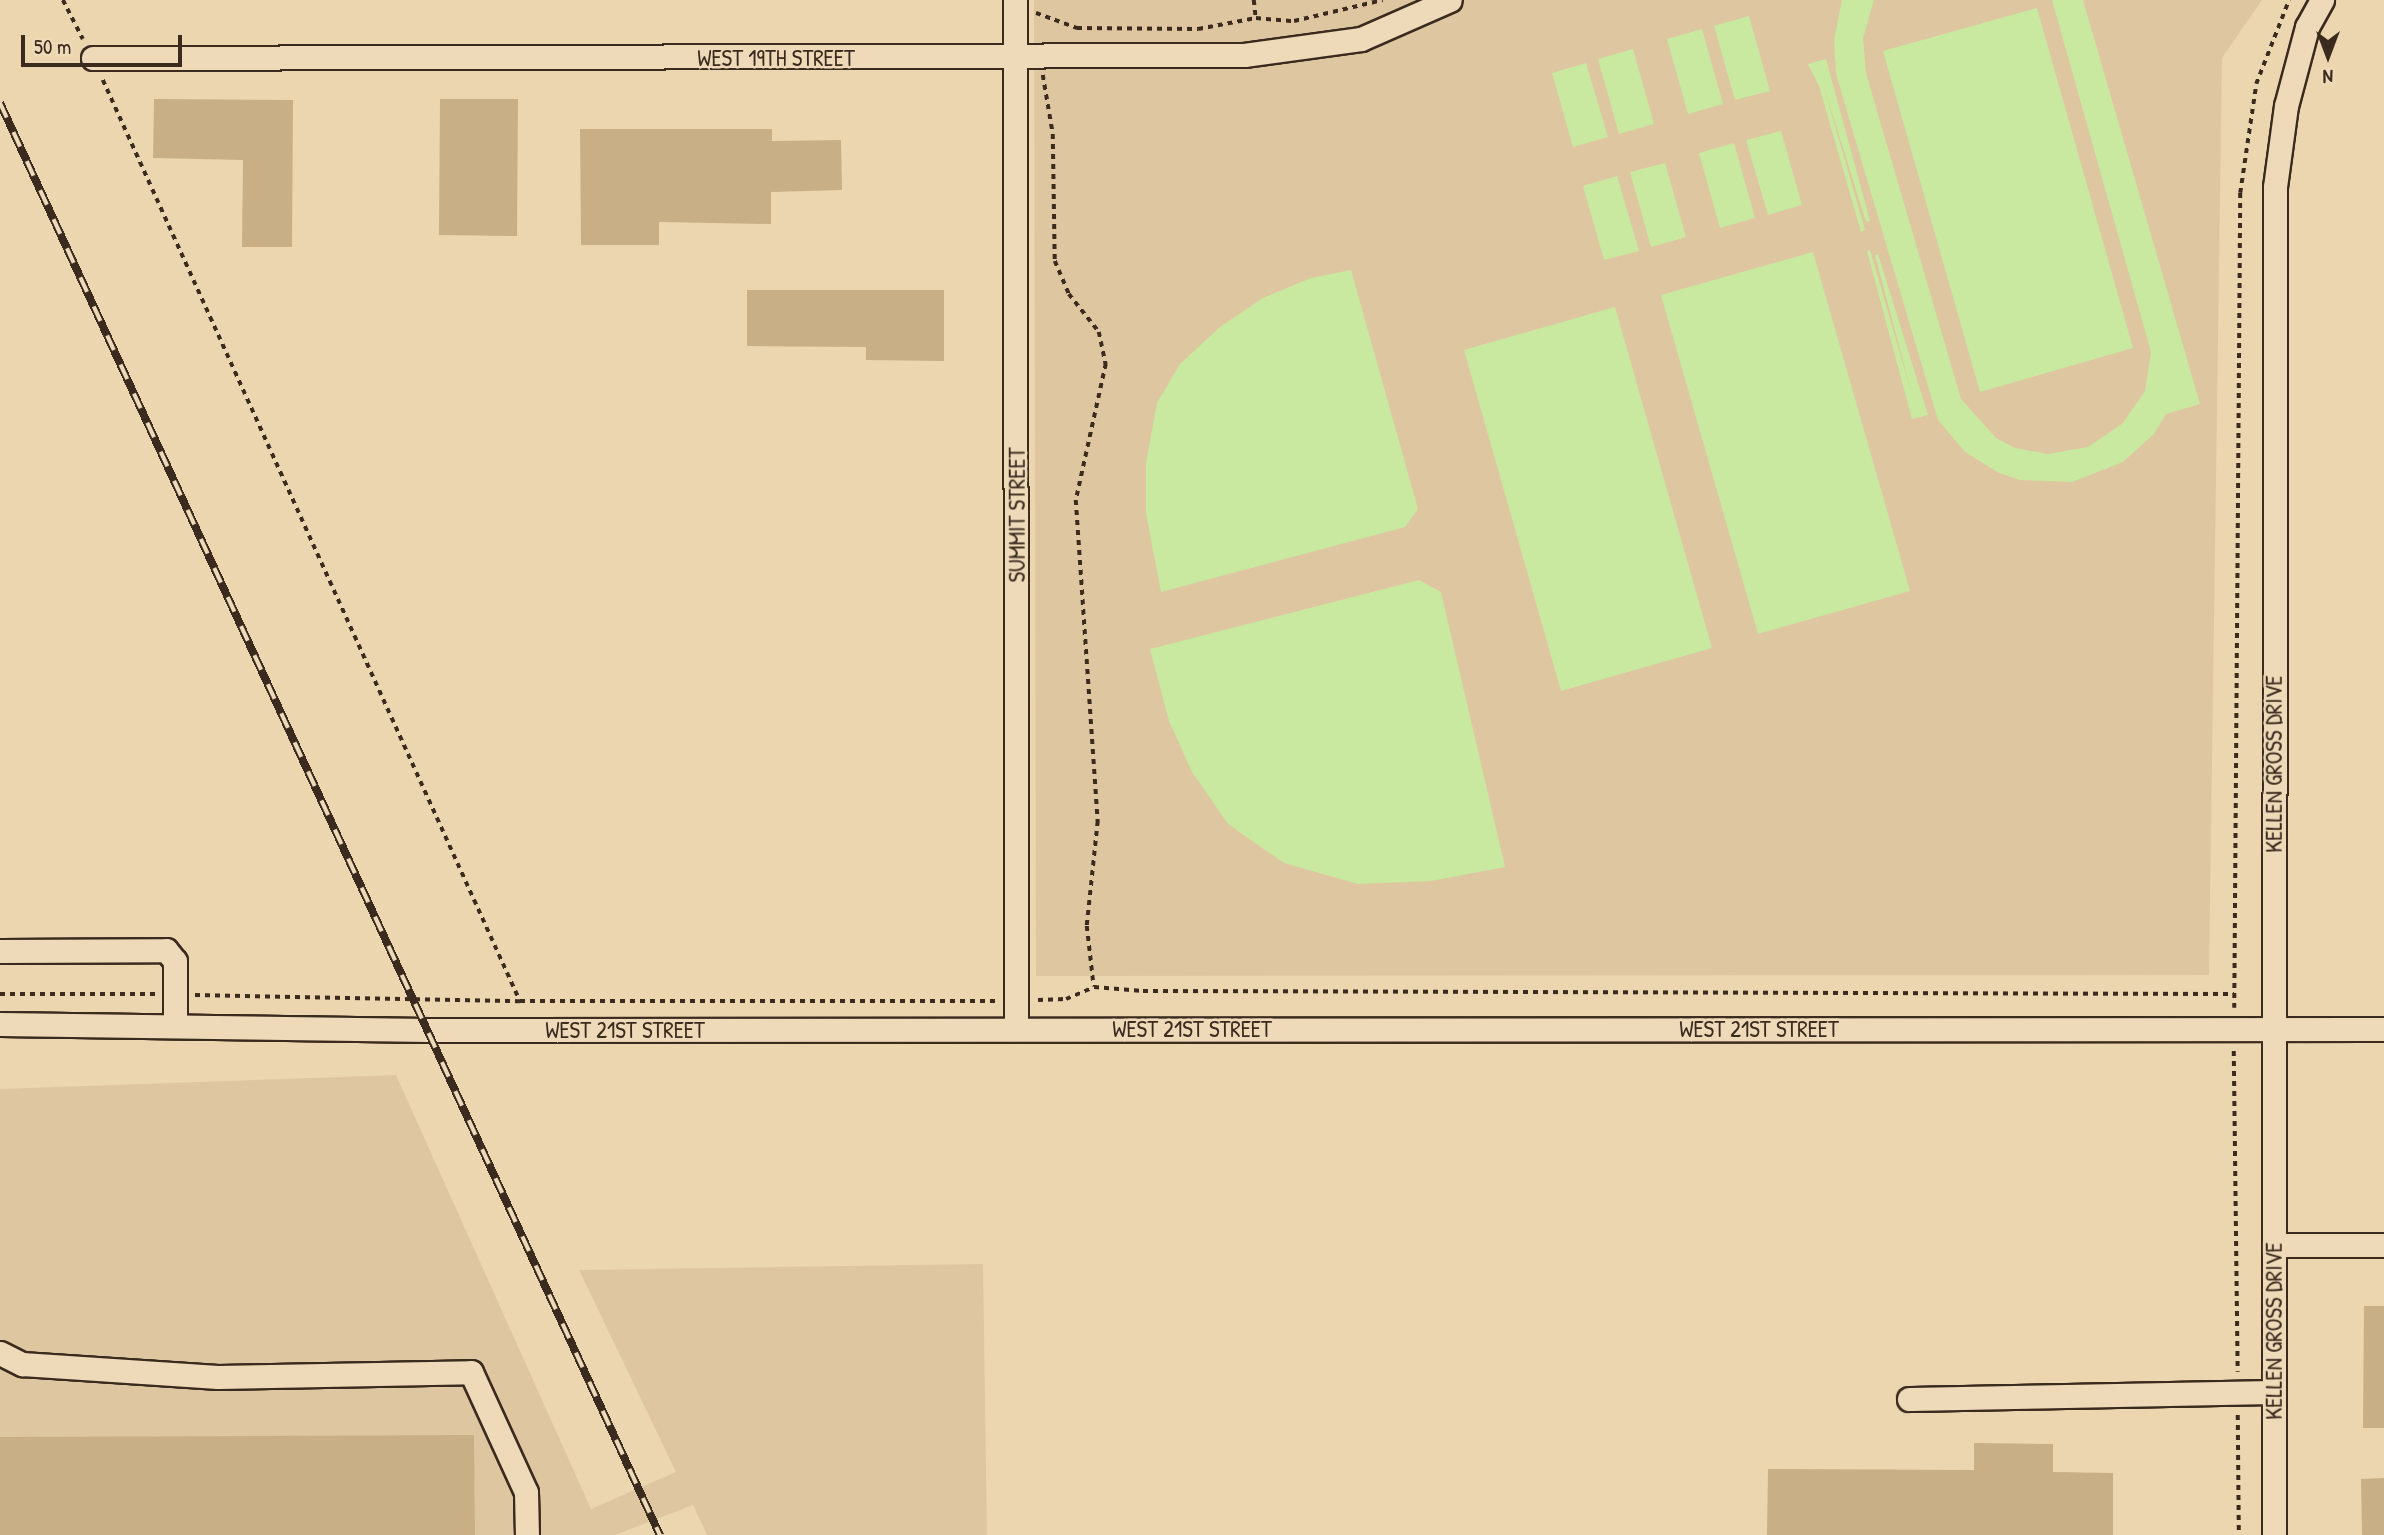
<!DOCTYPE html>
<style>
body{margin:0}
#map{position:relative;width:2384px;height:1535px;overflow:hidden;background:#ecd6b0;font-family:"Patrick Hand",sans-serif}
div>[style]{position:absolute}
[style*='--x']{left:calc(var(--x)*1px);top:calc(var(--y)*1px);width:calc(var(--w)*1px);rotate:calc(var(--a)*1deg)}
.built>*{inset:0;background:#dec7a0}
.green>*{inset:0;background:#c9e8a0}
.building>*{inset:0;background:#c8af85}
.path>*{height:3.5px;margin-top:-1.75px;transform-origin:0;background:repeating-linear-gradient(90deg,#3b2a1e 0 5px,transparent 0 10px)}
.roads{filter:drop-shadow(2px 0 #3b2a1e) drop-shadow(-2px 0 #3b2a1e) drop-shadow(0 2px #3b2a1e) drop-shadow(0 -2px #3b2a1e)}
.minor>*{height:23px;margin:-11.5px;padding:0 11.5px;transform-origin:11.5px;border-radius:11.5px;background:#eedab8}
.rail>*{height:8px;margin-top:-4px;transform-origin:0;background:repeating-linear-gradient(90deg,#eedab8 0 16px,#3b2a1e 0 32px);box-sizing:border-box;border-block:2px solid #3b2a1e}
span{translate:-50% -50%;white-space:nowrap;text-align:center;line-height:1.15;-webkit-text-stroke:5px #eedab8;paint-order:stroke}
.street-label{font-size:23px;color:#3b2a1e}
.north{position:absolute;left:2293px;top:21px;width:70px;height:70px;-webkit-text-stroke:5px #eedab8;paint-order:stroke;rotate:180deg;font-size:19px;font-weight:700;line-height:28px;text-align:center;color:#3b2a1e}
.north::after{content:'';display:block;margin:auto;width:24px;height:32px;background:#3b2a1e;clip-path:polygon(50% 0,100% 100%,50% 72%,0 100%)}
.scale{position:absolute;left:21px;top:35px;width:161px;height:32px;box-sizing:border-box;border:4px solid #3b2a1e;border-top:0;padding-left:9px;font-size:21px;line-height:24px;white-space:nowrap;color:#3b2a1e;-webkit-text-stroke:5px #eedab8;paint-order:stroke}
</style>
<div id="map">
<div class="built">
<div style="clip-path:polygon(1034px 0,2262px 0,2222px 58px,2209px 975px,1036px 976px)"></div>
<div style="clip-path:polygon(396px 1075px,591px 1509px,676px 1472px,579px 1270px,983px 1264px,987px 1535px,707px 1535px,693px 1505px,615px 1535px,0 1535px,0 1089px)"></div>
</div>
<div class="green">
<div style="clip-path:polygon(1842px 0,1874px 0,1863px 38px,1866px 73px,1961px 399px,1996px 438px,2015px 448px,2048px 454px,2088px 447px,2123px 423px,2145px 391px,2151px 352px,2052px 0,2083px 0,2200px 404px,2166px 414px,2154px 434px,2123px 462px,2072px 482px,2020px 480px,1999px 473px,1965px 452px,1938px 420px,1836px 74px,1834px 40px)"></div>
<div style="clip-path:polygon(2037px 8px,2133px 348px,1980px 392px,1883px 51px)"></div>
<div style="clip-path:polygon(1749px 16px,1770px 91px,1735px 100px,1714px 26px)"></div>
<div style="clip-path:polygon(1702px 29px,1723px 104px,1688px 114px,1667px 39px)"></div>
<div style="clip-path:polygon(1633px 49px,1654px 124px,1619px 134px,1598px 59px)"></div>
<div style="clip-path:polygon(1826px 59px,1870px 221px,1866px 222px,1823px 84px,1865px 230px,1861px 232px,1819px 86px,1808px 64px)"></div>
<div style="clip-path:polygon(1586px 63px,1608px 137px,1573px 147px,1552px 73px)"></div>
<div style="clip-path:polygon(1781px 131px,1802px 205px,1768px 215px,1746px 140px)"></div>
<div style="clip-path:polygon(1734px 143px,1755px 218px,1720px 228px,1699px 153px)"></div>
<div style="clip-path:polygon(1665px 163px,1686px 237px,1651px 247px,1630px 172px)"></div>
<div style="clip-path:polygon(1617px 176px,1639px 251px,1604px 260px,1583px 186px)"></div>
<div style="clip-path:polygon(1870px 250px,1912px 395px,1875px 255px,1878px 254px,1928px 415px,1912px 419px,1867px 251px)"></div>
<div style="clip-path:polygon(1813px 252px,1910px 591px,1758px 634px,1661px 295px)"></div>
<div style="clip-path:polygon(1351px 270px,1418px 509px,1405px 527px,1161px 592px,1146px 513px,1146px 463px,1157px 403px,1180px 364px,1220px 327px,1263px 298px,1311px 278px)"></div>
<div style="clip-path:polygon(1615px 307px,1712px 648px,1561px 691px,1464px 350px)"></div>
<div style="clip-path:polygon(1419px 580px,1441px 592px,1505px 867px,1431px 881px,1358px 884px,1284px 863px,1228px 824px,1192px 772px,1169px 721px,1150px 649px)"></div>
</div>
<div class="building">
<div style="clip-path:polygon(154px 99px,293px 100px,292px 247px,242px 247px,243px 160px,153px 158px)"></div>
<div style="clip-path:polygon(440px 99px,518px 99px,517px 236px,439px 235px)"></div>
<div style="clip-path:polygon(580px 129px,772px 129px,772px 141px,841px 140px,842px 190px,771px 192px,771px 224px,659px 222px,659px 245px,581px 245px)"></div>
<div style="clip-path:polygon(747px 290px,944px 290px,944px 361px,866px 360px,866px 347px,747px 346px)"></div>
<div style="clip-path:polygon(2364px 1306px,2384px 1306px,2384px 1428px,2363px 1428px)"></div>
<div style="clip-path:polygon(474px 1435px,475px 1535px,0 1535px,0 1437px)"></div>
<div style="clip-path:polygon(1974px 1443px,2053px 1444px,2053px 1472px,2113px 1473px,2113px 1535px,1767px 1535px,1768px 1469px,1974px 1470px)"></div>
<div style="clip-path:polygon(2384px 1478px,2384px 1535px,2362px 1535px,2361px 1479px)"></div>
</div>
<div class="path">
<div style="--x:63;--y:0;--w:44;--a:62.9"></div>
<div style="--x:1254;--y:0;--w:18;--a:84"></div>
<div style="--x:1256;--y:18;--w:38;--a:5"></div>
<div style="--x:1294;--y:21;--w:91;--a:-13.3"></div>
<div style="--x:1036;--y:13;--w:44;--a:20.1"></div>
<div style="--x:1077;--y:28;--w:121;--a:0.5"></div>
<div style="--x:1198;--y:29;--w:59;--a:-10.7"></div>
<div style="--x:1043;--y:75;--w:60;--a:80.4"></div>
<div style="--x:1053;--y:134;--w:127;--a:89.1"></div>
<div style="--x:1055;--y:261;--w:36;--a:67"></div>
<div style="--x:1069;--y:294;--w:48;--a:51.7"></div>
<div style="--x:1099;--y:332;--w:33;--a:78"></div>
<div style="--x:1106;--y:364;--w:139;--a:102.4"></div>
<div style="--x:1076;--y:500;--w:322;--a:86.1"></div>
<div style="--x:1098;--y:821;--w:106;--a:96"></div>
<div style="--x:1087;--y:926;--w:61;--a:83.5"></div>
<div style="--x:103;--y:80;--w:1011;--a:65.64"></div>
<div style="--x:0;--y:994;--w:155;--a:0"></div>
<div style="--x:195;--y:995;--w:325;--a:1.1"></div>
<div style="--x:520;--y:1001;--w:475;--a:0"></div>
<div style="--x:1038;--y:1000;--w:28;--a:-2"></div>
<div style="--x:1066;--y:999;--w:30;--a:-23"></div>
<div style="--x:1094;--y:987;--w:49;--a:4.7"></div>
<div style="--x:1143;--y:991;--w:1091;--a:0.16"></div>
<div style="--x:2234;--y:1008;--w:815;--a:-89.58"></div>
<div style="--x:2240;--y:193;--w:110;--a:-81.6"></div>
<div style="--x:2256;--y:84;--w:90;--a:-68.6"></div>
<div style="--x:2234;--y:1051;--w:321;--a:89.3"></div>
<div style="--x:2238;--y:1415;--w:120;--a:89.5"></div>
</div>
<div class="roads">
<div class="minor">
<div style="--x:1015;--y:0;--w:1029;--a:89.94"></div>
<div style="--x:93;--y:58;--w:1151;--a:-0.15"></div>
<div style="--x:1244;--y:55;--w:118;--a:-7.8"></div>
<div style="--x:1361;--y:39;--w:97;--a:-23.7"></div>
<div style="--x:0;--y:951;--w:166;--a:-0.3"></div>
<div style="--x:166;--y:950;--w:14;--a:51"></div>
<div style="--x:175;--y:961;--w:64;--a:90"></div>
<div style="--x:0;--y:1024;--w:428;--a:0.8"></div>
<div style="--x:428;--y:1030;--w:1956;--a:-0.03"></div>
<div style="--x:2274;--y:1245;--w:110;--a:0"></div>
<div style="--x:0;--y:1353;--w:25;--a:27"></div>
<div style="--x:22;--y:1364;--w:196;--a:3.8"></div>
<div style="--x:218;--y:1377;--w:253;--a:-1.1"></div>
<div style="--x:471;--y:1372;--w:132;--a:65.4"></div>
<div style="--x:526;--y:1492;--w:43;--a:88.7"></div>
<div style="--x:1909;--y:1399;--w:365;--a:-1.1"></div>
<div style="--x:2274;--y:1535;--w:1348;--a:-89.96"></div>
<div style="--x:2275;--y:187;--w:82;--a:-82.3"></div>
<div style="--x:2286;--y:106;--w:82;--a:-75.1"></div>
<div style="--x:2307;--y:27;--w:31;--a:-61"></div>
</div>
</div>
<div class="rail">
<div style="--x:0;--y:103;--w:1577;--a:65.26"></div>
</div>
<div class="street-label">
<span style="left:776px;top:58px">WEST 19TH STREET</span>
<span style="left:1017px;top:515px;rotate:-90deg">SUMMIT STREET</span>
<span style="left:2274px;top:764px;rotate:-90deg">KELLEN GROSS DRIVE</span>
<span style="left:1192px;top:1029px">WEST 21ST STREET</span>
<span style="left:1759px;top:1029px">WEST 21ST STREET</span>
<span style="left:625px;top:1030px">WEST 21ST STREET</span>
<span style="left:2274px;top:1331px;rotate:-90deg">KELLEN GROSS DRIVE</span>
</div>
<div class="north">N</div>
<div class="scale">50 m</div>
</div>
